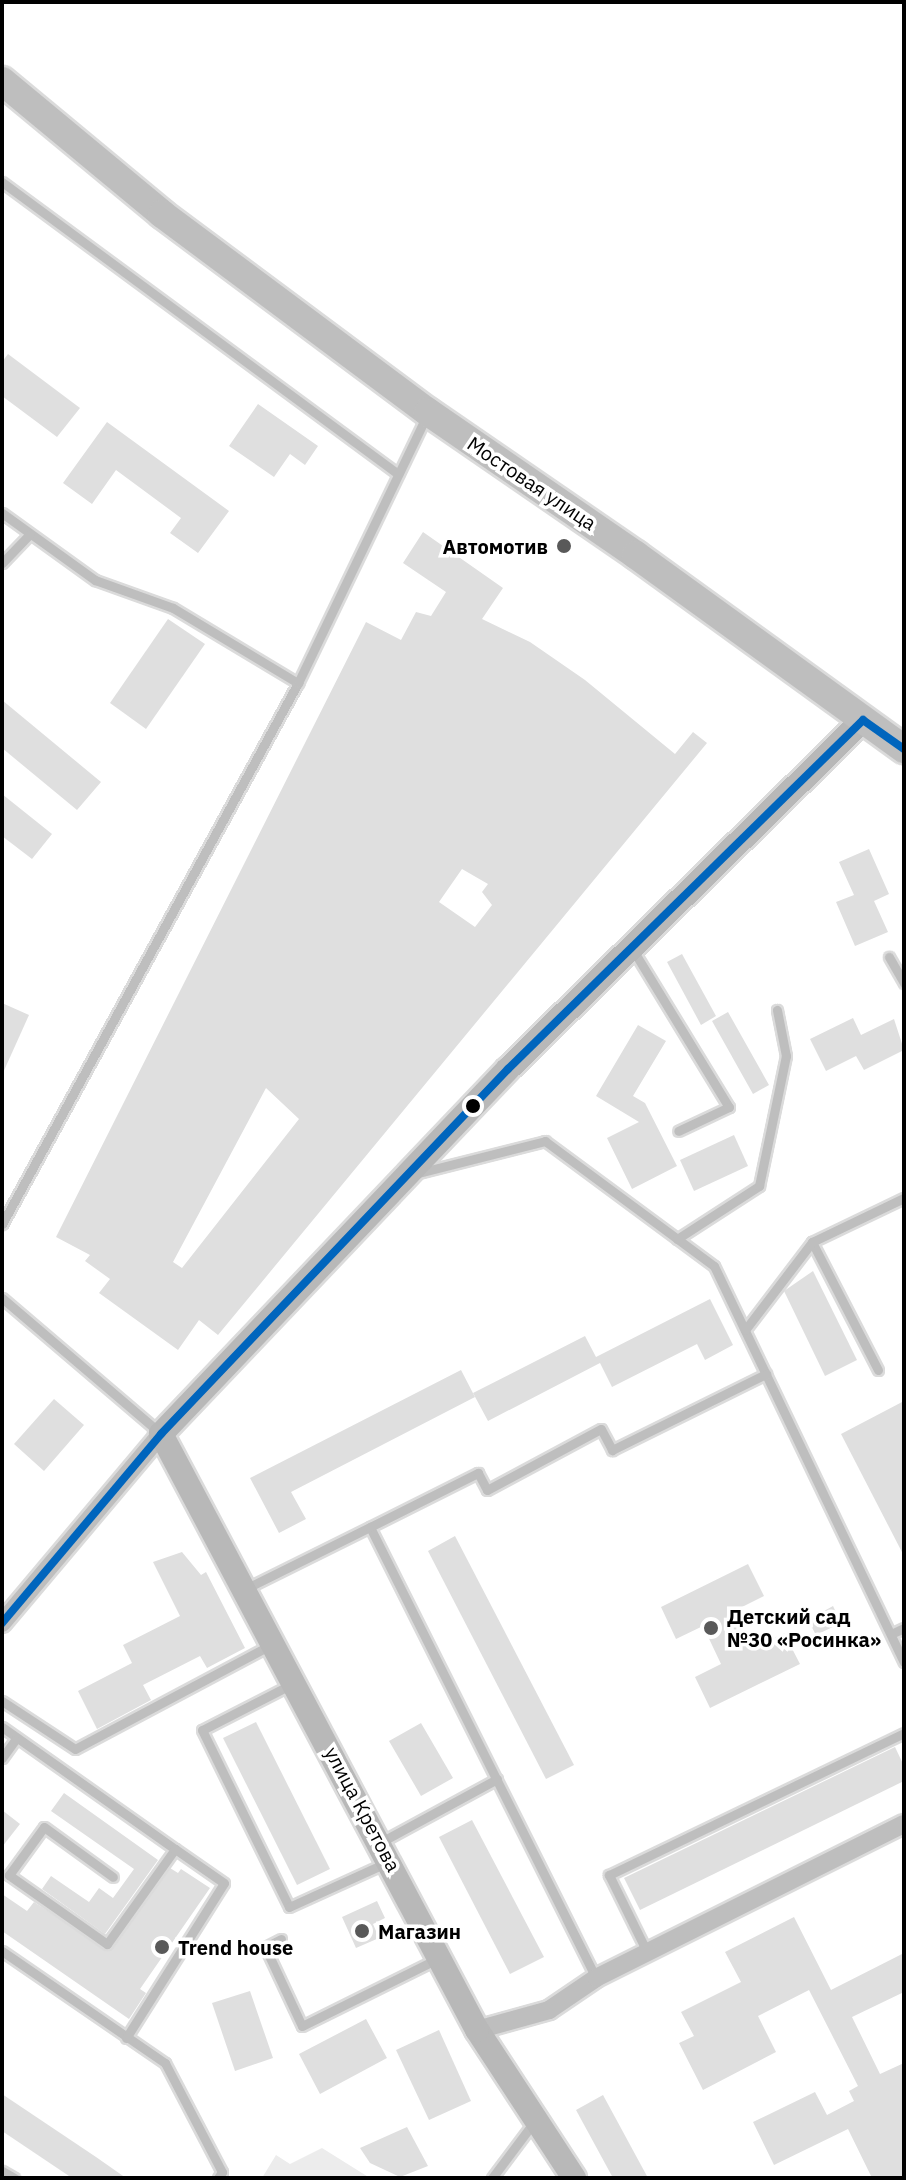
<!DOCTYPE html>
<meta charset="utf-8">
<style>
body{margin:0}
#map{position:relative;width:906px;height:2180px;overflow:hidden;background:#fff;font-family:"IBM Plex Sans",sans-serif}
div>[style]{position:absolute}
[style*='--x']{left:calc(var(--x)*1px);top:calc(var(--y)*1px);width:calc(var(--w)*1px);rotate:calc(var(--a)*1deg)}
.green>*{inset:0;background:#ececec}
.building>*{inset:0;background:#dfdfdf}
.roads{filter:drop-shadow(2px 0 #dbdbdb) drop-shadow(-2px 0 #dbdbdb) drop-shadow(0 2px #dbdbdb) drop-shadow(0 -2px #dbdbdb)}
.lane>*{height:9px;margin:-4.5px;padding:0 4.5px;transform-origin:4.5px;border-radius:4.5px;background:#bebebe}
.street>*{height:18px;margin:-9px;padding:0 9px;transform-origin:9px;border-radius:9px;background:#bebebe}
.secondary>*{height:24px;margin:-12px;padding:0 12px;transform-origin:12px;border-radius:12px;background:#b8b8b8}
.primary>*{height:28px;margin:-14px;padding:0 14px;transform-origin:14px;border-radius:14px;background:#bebebe}
.bus-1>*{height:8px;margin:-4px;padding:0 4px;transform-origin:4px;border-radius:4px;background:#0065bd}
.dots>*{width:22px;height:22px;translate:-50% -50%;box-sizing:border-box;border:4px solid #fff;border-radius:50%}
span{translate:-50% -50%;white-space:nowrap;text-align:center;line-height:1.15;-webkit-text-stroke:7px #fff;paint-order:stroke}
.street-label{font-size:20px;color:#000}
.poi-label{font-size:20px;color:#000;font-weight:700}
.right{translate:-100% -50%;text-align:right}
.left{translate:0 -50%;text-align:left}
.frame{position:absolute;inset:0;border:4px solid #000;pointer-events:none}
</style>
<div id="map">
<div class="green">
<div style="clip-path:polygon(322px 2148px,370px 2178px,262px 2178px,276px 2155px,290px 2164px)"></div>
</div>
<div class="building">
<div style="clip-path:polygon(8px 354px,80px 408px,57px 437px,2px 396px,2px 362px)"></div>
<div style="clip-path:polygon(258px 404px,318px 446px,305px 465px,290px 454px,274px 477px,229px 446px)"></div>
<div style="clip-path:polygon(107px 422px,229px 511px,198px 553px,170px 533px,181px 518px,116px 470px,92px 504px,63px 483px)"></div>
<div style="clip-path:polygon(evenodd,423px 532px,503px 588px,482px 619px,530px 642px,585px 680px,675px 754px,693px 732px,707px 743px,218px 1335px,199px 1320px,178px 1350px,99px 1293px,110px 1279px,85px 1261px,90px 1255px,56px 1237px,366px 622px,401px 640px,416px 612px,431px 616px,446px 592px,403px 563px,423px 532px,462px 869px,488px 884px,482px 892px,492px 905px,475px 927px,439px 902px,462px 869px,423px 532px,266px 1088px,299px 1119px,182px 1268px,173px 1262px,266px 1088px)"></div>
<div style="clip-path:polygon(168px 619px,205px 644px,146px 729px,110px 703px)"></div>
<div style="clip-path:polygon(2px 700px,101px 782px,77px 810px,2px 748px)"></div>
<div style="clip-path:polygon(2px 794px,52px 834px,32px 859px,2px 836px)"></div>
<div style="clip-path:polygon(869px 849px,889px 894px,874px 901px,888px 932px,855px 946px,836px 902px,854px 895px,839px 862px)"></div>
<div style="clip-path:polygon(682px 954px,716px 1016px,701px 1025px,667px 962px)"></div>
<div style="clip-path:polygon(2px 1003px,29px 1015px,2px 1075px)"></div>
<div style="clip-path:polygon(728px 1012px,769px 1085px,753px 1094px,712px 1021px)"></div>
<div style="clip-path:polygon(853px 1018px,861px 1035px,894px 1019px,904px 1050px,864px 1070px,856px 1056px,826px 1071px,810px 1039px)"></div>
<div style="clip-path:polygon(638px 1025px,666px 1041px,633px 1096px,645px 1103px,677px 1166px,632px 1189px,607px 1138px,639px 1122px,596px 1096px)"></div>
<div style="clip-path:polygon(734px 1135px,748px 1166px,694px 1191px,680px 1160px)"></div>
<div style="clip-path:polygon(813px 1271px,857px 1360px,825px 1376px,784px 1291px)"></div>
<div style="clip-path:polygon(710px 1299px,733px 1345px,705px 1360px,697px 1344px,612px 1387px,600px 1363px,488px 1421px,473px 1393px,585px 1336px,596px 1357px)"></div>
<div style="clip-path:polygon(461px 1370px,475px 1397px,291px 1492px,306px 1519px,279px 1533px,250px 1478px)"></div>
<div style="clip-path:polygon(54px 1399px,84px 1425px,44px 1471px,14px 1444px)"></div>
<div style="clip-path:polygon(904px 1401px,904px 1556px,841px 1434px)"></div>
<div style="clip-path:polygon(455px 1536px,574px 1765px,546px 1779px,428px 1551px)"></div>
<div style="clip-path:polygon(182px 1552px,201px 1575px,206px 1572px,245px 1648px,207px 1668px,200px 1656px,143px 1685px,151px 1700px,97px 1729px,78px 1691px,132px 1663px,123px 1645px,180px 1616px,153px 1562px)"></div>
<div style="clip-path:polygon(748px 1564px,764px 1596px,734px 1611px,752px 1649px,784px 1633px,800px 1664px,710px 1708px,695px 1677px,721px 1664px,703px 1626px,676px 1639px,661px 1607px)"></div>
<div style="clip-path:polygon(833px 1606px,841px 1623px,816px 1635px,808px 1620px)"></div>
<div style="clip-path:polygon(256px 1722px,330px 1869px,297px 1885px,223px 1738px)"></div>
<div style="clip-path:polygon(421px 1723px,453px 1778px,421px 1796px,389px 1741px)"></div>
<div style="clip-path:polygon(895px 1747px,904px 1766px,904px 1781px,640px 1910px,624px 1878px)"></div>
<div style="clip-path:polygon(64px 1793px,158px 1860px,105px 1934px,42px 1889px,51px 1876px,89px 1902px,99px 1888px,113px 1898px,134px 1869px,51px 1811px)"></div>
<div style="clip-path:polygon(2px 1810px,20px 1824px,2px 1847px)"></div>
<div style="clip-path:polygon(472px 1820px,544px 1957px,510px 1974px,439px 1837px)"></div>
<div style="clip-path:polygon(170px 1868px,178px 1873px,181px 1869px,210px 1888px,140px 1989px,146px 1993px,129px 2019px,2px 1931px,2px 1894px,27px 1911px,34px 1902px,109px 1951px)"></div>
<div style="clip-path:polygon(377px 1901px,385px 1918px,373px 1924px,379px 1938px,356px 1948px,342px 1917px)"></div>
<div style="clip-path:polygon(794px 1917px,831px 1990px,904px 1953px,904px 1992px,852px 2017px,880px 2074px,904px 2063px,904px 2178px,872px 2178px,848px 2129px,774px 2165px,753px 2122px,815px 2092px,827px 2115px,854px 2101px,849px 2091px,858px 2086px,809px 1990px,758px 2016px,776px 2052px,703px 2090px,679px 2043px,694px 2036px,681px 2012px,741px 1982px,725px 1952px)"></div>
<div style="clip-path:polygon(250px 1991px,273px 2058px,235px 2071px,212px 2003px)"></div>
<div style="clip-path:polygon(366px 2019px,387px 2058px,320px 2094px,299px 2054px)"></div>
<div style="clip-path:polygon(439px 2030px,471px 2101px,429px 2120px,396px 2050px)"></div>
<div style="clip-path:polygon(2px 2094px,96px 2157px,126px 2178px,72px 2178px,2px 2131px)"></div>
<div style="clip-path:polygon(603px 2095px,648px 2178px,613px 2178px,576px 2110px)"></div>
<div style="clip-path:polygon(407px 2127px,428px 2166px,400px 2177px,370px 2163px,360px 2148px)"></div>
</div>
<div class="roads">
<div class="lane">
<div style="--x:2;--y:182;--w:492;--a:36.4"></div>
<div style="--x:2;--y:513;--w:115;--a:35.8"></div>
<div style="--x:95;--y:580;--w:83;--a:19.7"></div>
<div style="--x:173;--y:608;--w:146;--a:31"></div>
<div style="--x:2;--y:563;--w:40;--a:-46"></div>
<div style="--x:633;--y:950;--w:184;--a:58.6"></div>
<div style="--x:729;--y:1107;--w:56;--a:154.8"></div>
<div style="--x:889;--y:957;--w:30;--a:60"></div>
<div style="--x:418;--y:1173;--w:131;--a:-14.1"></div>
<div style="--x:545;--y:1141;--w:210;--a:36.5"></div>
<div style="--x:714;--y:1266;--w:439;--a:64.4"></div>
<div style="--x:2;--y:1224;--w:617;--a:-61.32"></div>
<div style="--x:298;--y:683;--w:297;--a:-64.3"></div>
<div style="--x:677;--y:1239;--w:98;--a:-32.9"></div>
<div style="--x:759;--y:1186;--w:133;--a:-78.3"></div>
<div style="--x:786;--y:1056;--w:47;--a:-101.1"></div>
<div style="--x:812;--y:1242;--w:144;--a:62.7"></div>
<div style="--x:2;--y:1298;--w:206;--a:40.5"></div>
<div style="--x:745;--y:1330;--w:111;--a:-52.7"></div>
<div style="--x:812;--y:1242;--w:102;--a:-25.6"></div>
<div style="--x:245;--y:1589;--w:140;--a:-26.4"></div>
<div style="--x:891;--y:1634;--w:14;--a:-25"></div>
<div style="--x:294;--y:1683;--w:103;--a:152.9"></div>
<div style="--x:202;--y:1730;--w:197;--a:63.8"></div>
<div style="--x:289;--y:1907;--w:109;--a:-24.4"></div>
<div style="--x:2;--y:1701;--w:87;--a:33.3"></div>
<div style="--x:75;--y:1749;--w:222;--a:-28"></div>
<div style="--x:2;--y:1727;--w:212;--a:35.2"></div>
<div style="--x:175;--y:1849;--w:117;--a:125.6"></div>
<div style="--x:107;--y:1944;--w:120;--a:-144.9"></div>
<div style="--x:9;--y:1875;--w:59;--a:-53.9"></div>
<div style="--x:44;--y:1827;--w:85;--a:35.9"></div>
<div style="--x:2;--y:1758;--w:22;--a:-54"></div>
<div style="--x:381;--y:1842;--w:132;--a:-28.5"></div>
<div style="--x:281;--y:1939;--w:18;--a:153"></div>
<div style="--x:265;--y:1947;--w:87;--a:64.9"></div>
<div style="--x:302;--y:2026;--w:151;--a:-26.4"></div>
<div style="--x:2;--y:1951;--w:198;--a:34.5"></div>
<div style="--x:165;--y:2063;--w:123;--a:62.4"></div>
<div style="--x:222;--y:2172;--w:7;--a:124"></div>
<div style="--x:647;--y:1952;--w:86;--a:-116.3"></div>
<div style="--x:609;--y:1875;--w:327;--a:-25.7"></div>
<div style="--x:596;--y:1978;--w:504;--a:-116.62"></div>
<div style="--x:370;--y:1527;--w:121;--a:-26.6"></div>
<div style="--x:478;--y:1473;--w:19;--a:62"></div>
<div style="--x:487;--y:1490;--w:129;--a:-28.2"></div>
<div style="--x:601;--y:1429;--w:24;--a:62"></div>
<div style="--x:612;--y:1450;--w:172;--a:-26.3"></div>
<div style="--x:126;--y:2038;--w:183;--a:-57.7"></div>
<div style="--x:224;--y:1883;--w:60;--a:-145.2"></div>
<div style="--x:2;--y:2171;--w:14;--a:30"></div>
<div style="--x:492;--y:2178;--w:70;--a:-53.1"></div>
</div>
<div class="street">
<div style="--x:2;--y:1623;--w:247;--a:-49.9"></div>
<div style="--x:477;--y:2030;--w:75;--a:-15.5"></div>
<div style="--x:549;--y:2010;--w:57;--a:-34.2"></div>
<div style="--x:596;--y:1978;--w:344;--a:-26.6"></div>
</div>
<div class="secondary">
<div style="--x:574;--y:2178;--w:177;--a:-123.2"></div>
<div style="--x:477;--y:2030;--w:675;--a:-117.93"></div>
<div style="--x:161;--y:1434;--w:504;--a:-46.45"></div>
<div style="--x:508;--y:1069;--w:498;--a:-44.5"></div>
</div>
<div class="primary">
<div style="--x:2;--y:81;--w:208;--a:39.7"></div>
<div style="--x:162;--y:214;--w:332;--a:36.7"></div>
<div style="--x:428;--y:412;--w:252;--a:34.5"></div>
<div style="--x:636;--y:555;--w:331;--a:35.9"></div>
</div>
</div>
<div class="bus-1">
<div style="--x:2;--y:1623;--w:247;--a:-49.9"></div>
<div style="--x:161;--y:1434;--w:504;--a:-46.45"></div>
<div style="--x:508;--y:1069;--w:498;--a:-44.5"></div>
<div style="--x:863;--y:720;--w:50;--a:35.3"></div>
</div>
<div class="dots">
<div style="left:564px;top:546px;background:#595959"></div>
<div style="left:473px;top:1106px;background:#000"></div>
<div style="left:711px;top:1628px;background:#595959"></div>
<div style="left:362px;top:1931px;background:#595959"></div>
<div style="left:162px;top:1947px;background:#595959"></div>
</div>
<div class="street-label">
<span style="left:532px;top:483px;rotate:34deg">Мостовая улица</span>
<span style="left:363px;top:1809px;rotate:62deg">улица Кретова</span>
</div>
<div class="poi-label">
<span class="right" style="left:548px;top:546px">Автомотив</span>
<span class="left" style="left:727px;top:1628px">Детский сад<br>№30 «Росинка»</span>
<span class="left" style="left:378px;top:1931px">Магазин</span>
<span class="left" style="left:178px;top:1947px">Trend house</span>
</div>
<div class="frame"></div>
</div>
